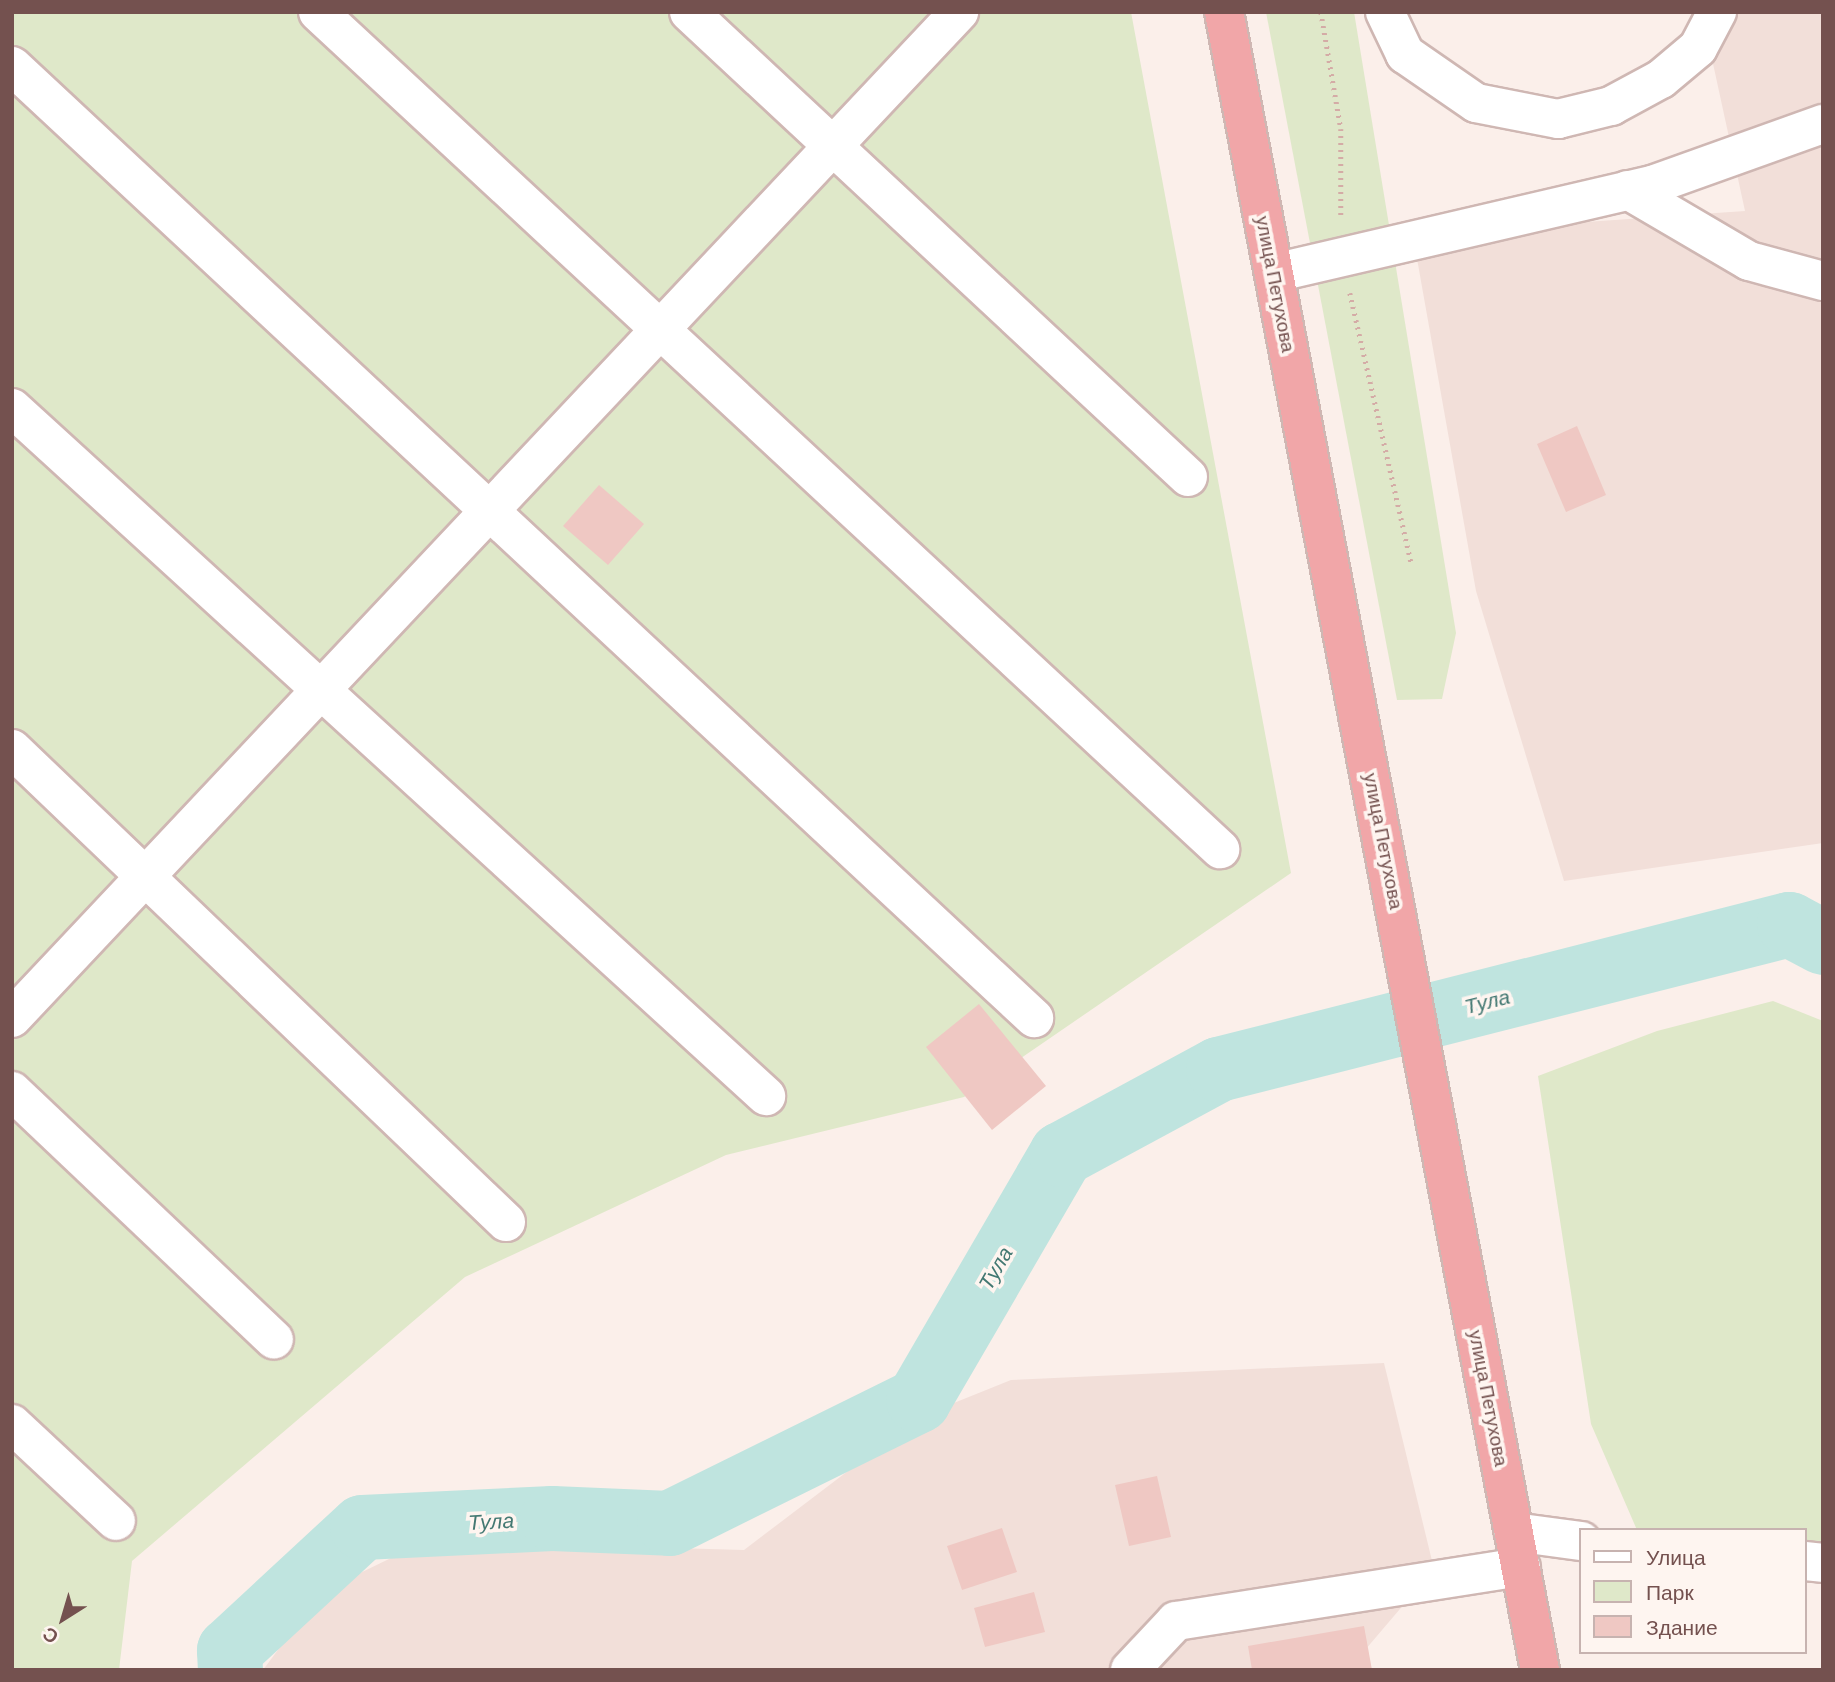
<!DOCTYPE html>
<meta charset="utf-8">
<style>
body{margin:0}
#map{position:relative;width:1835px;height:1682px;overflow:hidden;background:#fbefea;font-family:Barlow,sans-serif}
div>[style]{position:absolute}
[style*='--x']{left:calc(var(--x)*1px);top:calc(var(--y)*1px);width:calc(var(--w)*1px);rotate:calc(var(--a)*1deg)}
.residential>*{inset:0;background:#f2dfd9}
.green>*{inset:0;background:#dfe8c9}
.river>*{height:65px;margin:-32.5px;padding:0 32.5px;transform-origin:32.5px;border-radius:32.5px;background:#bfe4df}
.building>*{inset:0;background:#efc8c3}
.path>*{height:4.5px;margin-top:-2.25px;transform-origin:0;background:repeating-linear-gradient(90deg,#d4aba6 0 2px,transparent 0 7px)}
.roads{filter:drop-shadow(2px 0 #cfb7b3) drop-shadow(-2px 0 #cfb7b3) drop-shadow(0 2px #cfb7b3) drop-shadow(0 -2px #cfb7b3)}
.minor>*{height:38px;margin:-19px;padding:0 19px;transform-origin:19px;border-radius:19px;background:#fff}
.highway>*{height:38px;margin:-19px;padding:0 19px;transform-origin:19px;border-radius:19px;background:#f1a6a8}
span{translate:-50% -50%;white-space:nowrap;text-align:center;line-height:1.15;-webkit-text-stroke:7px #fef5f0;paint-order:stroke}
.street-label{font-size:19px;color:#74514f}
.water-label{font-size:21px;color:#437872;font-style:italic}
.frame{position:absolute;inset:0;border:14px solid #74514f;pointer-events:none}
.legend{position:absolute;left:1579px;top:1528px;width:228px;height:126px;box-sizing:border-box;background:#fef5f0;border:2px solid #c7b3b0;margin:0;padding:9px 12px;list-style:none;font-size:21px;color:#74514f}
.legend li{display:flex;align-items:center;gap:14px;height:35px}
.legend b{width:35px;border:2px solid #c7b3b0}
.north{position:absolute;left:28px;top:1584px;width:70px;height:70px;-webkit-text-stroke:5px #fef5f0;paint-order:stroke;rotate:217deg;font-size:19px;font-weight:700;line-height:28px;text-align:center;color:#74514f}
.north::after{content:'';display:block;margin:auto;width:24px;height:32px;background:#74514f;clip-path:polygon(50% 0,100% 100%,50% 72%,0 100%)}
</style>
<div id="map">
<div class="residential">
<div style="clip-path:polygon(1732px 12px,1823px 12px,1823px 843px,1564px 881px,1476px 591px,1416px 253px,1571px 223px,1745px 211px,1712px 59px)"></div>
<div style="clip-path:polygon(1384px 1363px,1434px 1569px,1348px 1670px,263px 1670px,321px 1592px,426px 1541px,744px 1550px,919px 1417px,1011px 1380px)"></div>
</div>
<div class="green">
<div style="clip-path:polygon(12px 12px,1131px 12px,1291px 873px,964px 1097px,726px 1155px,465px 1277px,132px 1561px,119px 1670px,12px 1670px)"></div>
<div style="clip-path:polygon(1266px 12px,1354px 12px,1456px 633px,1442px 699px,1397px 700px)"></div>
<div style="clip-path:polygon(1773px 1001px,1823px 1021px,1823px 1555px,1805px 1557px,1805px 1530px,1637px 1530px,1591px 1424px,1538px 1076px,1657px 1031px)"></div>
</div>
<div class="river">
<div style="--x:230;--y:1670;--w:20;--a:-93"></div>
<div style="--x:229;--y:1650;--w:181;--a:-42.8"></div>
<div style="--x:362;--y:1527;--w:190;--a:-2.7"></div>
<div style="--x:552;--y:1518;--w:117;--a:2.4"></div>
<div style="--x:669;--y:1523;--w:278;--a:-26.3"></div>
<div style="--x:918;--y:1400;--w:285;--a:-59.8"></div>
<div style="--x:1061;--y:1154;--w:179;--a:-28.4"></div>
<div style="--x:1218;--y:1069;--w:589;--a:-14.25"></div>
<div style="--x:1789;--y:924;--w:38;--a:28"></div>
</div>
<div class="building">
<div style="clip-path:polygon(1577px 426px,1606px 495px,1566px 512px,1537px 444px)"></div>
<div style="clip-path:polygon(599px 485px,644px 524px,608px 565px,563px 526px)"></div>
<div style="clip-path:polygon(979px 1004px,1046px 1086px,992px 1130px,926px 1047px)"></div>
<div style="clip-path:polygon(1157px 1476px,1171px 1537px,1129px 1546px,1115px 1485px)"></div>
<div style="clip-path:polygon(1002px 1528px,1017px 1572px,962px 1590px,947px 1546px)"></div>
<div style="clip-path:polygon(1034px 1592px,1045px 1632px,985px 1647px,974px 1608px)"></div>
<div style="clip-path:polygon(1364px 1626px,1372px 1670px,1252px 1670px,1248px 1646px)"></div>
</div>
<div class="path">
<div style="--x:1321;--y:12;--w:119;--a:80.3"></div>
<div style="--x:1341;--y:129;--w:90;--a:90"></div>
<div style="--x:1350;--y:293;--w:276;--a:77.2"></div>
</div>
<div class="roads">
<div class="minor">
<div style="--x:318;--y:12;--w:1231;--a:42.86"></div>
<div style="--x:689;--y:12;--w:682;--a:42.98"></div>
<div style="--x:1385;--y:12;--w:47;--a:64.5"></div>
<div style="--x:1405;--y:54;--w:86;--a:34.6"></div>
<div style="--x:1476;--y:103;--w:84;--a:11"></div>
<div style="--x:1558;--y:119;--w:55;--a:-13.8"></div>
<div style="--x:1611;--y:106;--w:57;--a:-28.4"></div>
<div style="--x:1661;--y:79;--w:48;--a:-40"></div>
<div style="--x:1698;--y:48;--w:41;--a:-62.2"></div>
<div style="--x:12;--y:66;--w:1397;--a:42.97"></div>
<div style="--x:1628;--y:190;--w:140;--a:30.4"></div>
<div style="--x:1749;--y:261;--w:77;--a:15.1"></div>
<div style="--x:1274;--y:273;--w:391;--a:-13.1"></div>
<div style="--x:1655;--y:184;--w:178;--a:-19.7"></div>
<div style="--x:12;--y:408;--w:1021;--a:42.38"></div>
<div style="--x:12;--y:749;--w:684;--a:43.76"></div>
<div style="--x:12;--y:1018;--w:1382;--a:-46.73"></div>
<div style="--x:12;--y:1091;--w:361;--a:43.5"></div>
<div style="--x:12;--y:1424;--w:142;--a:43"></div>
<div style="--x:1514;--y:1532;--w:68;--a:7.7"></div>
<div style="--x:1805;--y:1561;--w:18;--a:6"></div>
<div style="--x:1130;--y:1670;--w:67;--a:-46.8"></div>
<div style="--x:1176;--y:1621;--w:349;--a:-8.9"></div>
</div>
<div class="highway">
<div style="--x:1224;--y:12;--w:1688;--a:79.21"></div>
</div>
</div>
<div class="street-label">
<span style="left:1276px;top:284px;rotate:79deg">улица Петухова</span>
<span style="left:1384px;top:841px;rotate:79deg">улица Петухова</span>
<span style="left:1489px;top:1398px;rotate:79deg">улица Петухова</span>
</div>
<div class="water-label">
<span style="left:1487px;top:1001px;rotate:-14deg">Тула</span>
<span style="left:995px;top:1268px;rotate:-60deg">Тула</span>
<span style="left:491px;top:1521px;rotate:-3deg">Тула</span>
</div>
<div class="frame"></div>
<ul class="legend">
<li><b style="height:9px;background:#fff"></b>Улица</li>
<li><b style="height:19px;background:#dfe8c9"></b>Парк</li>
<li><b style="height:19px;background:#efc8c3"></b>Здание</li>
</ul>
<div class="north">С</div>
</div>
